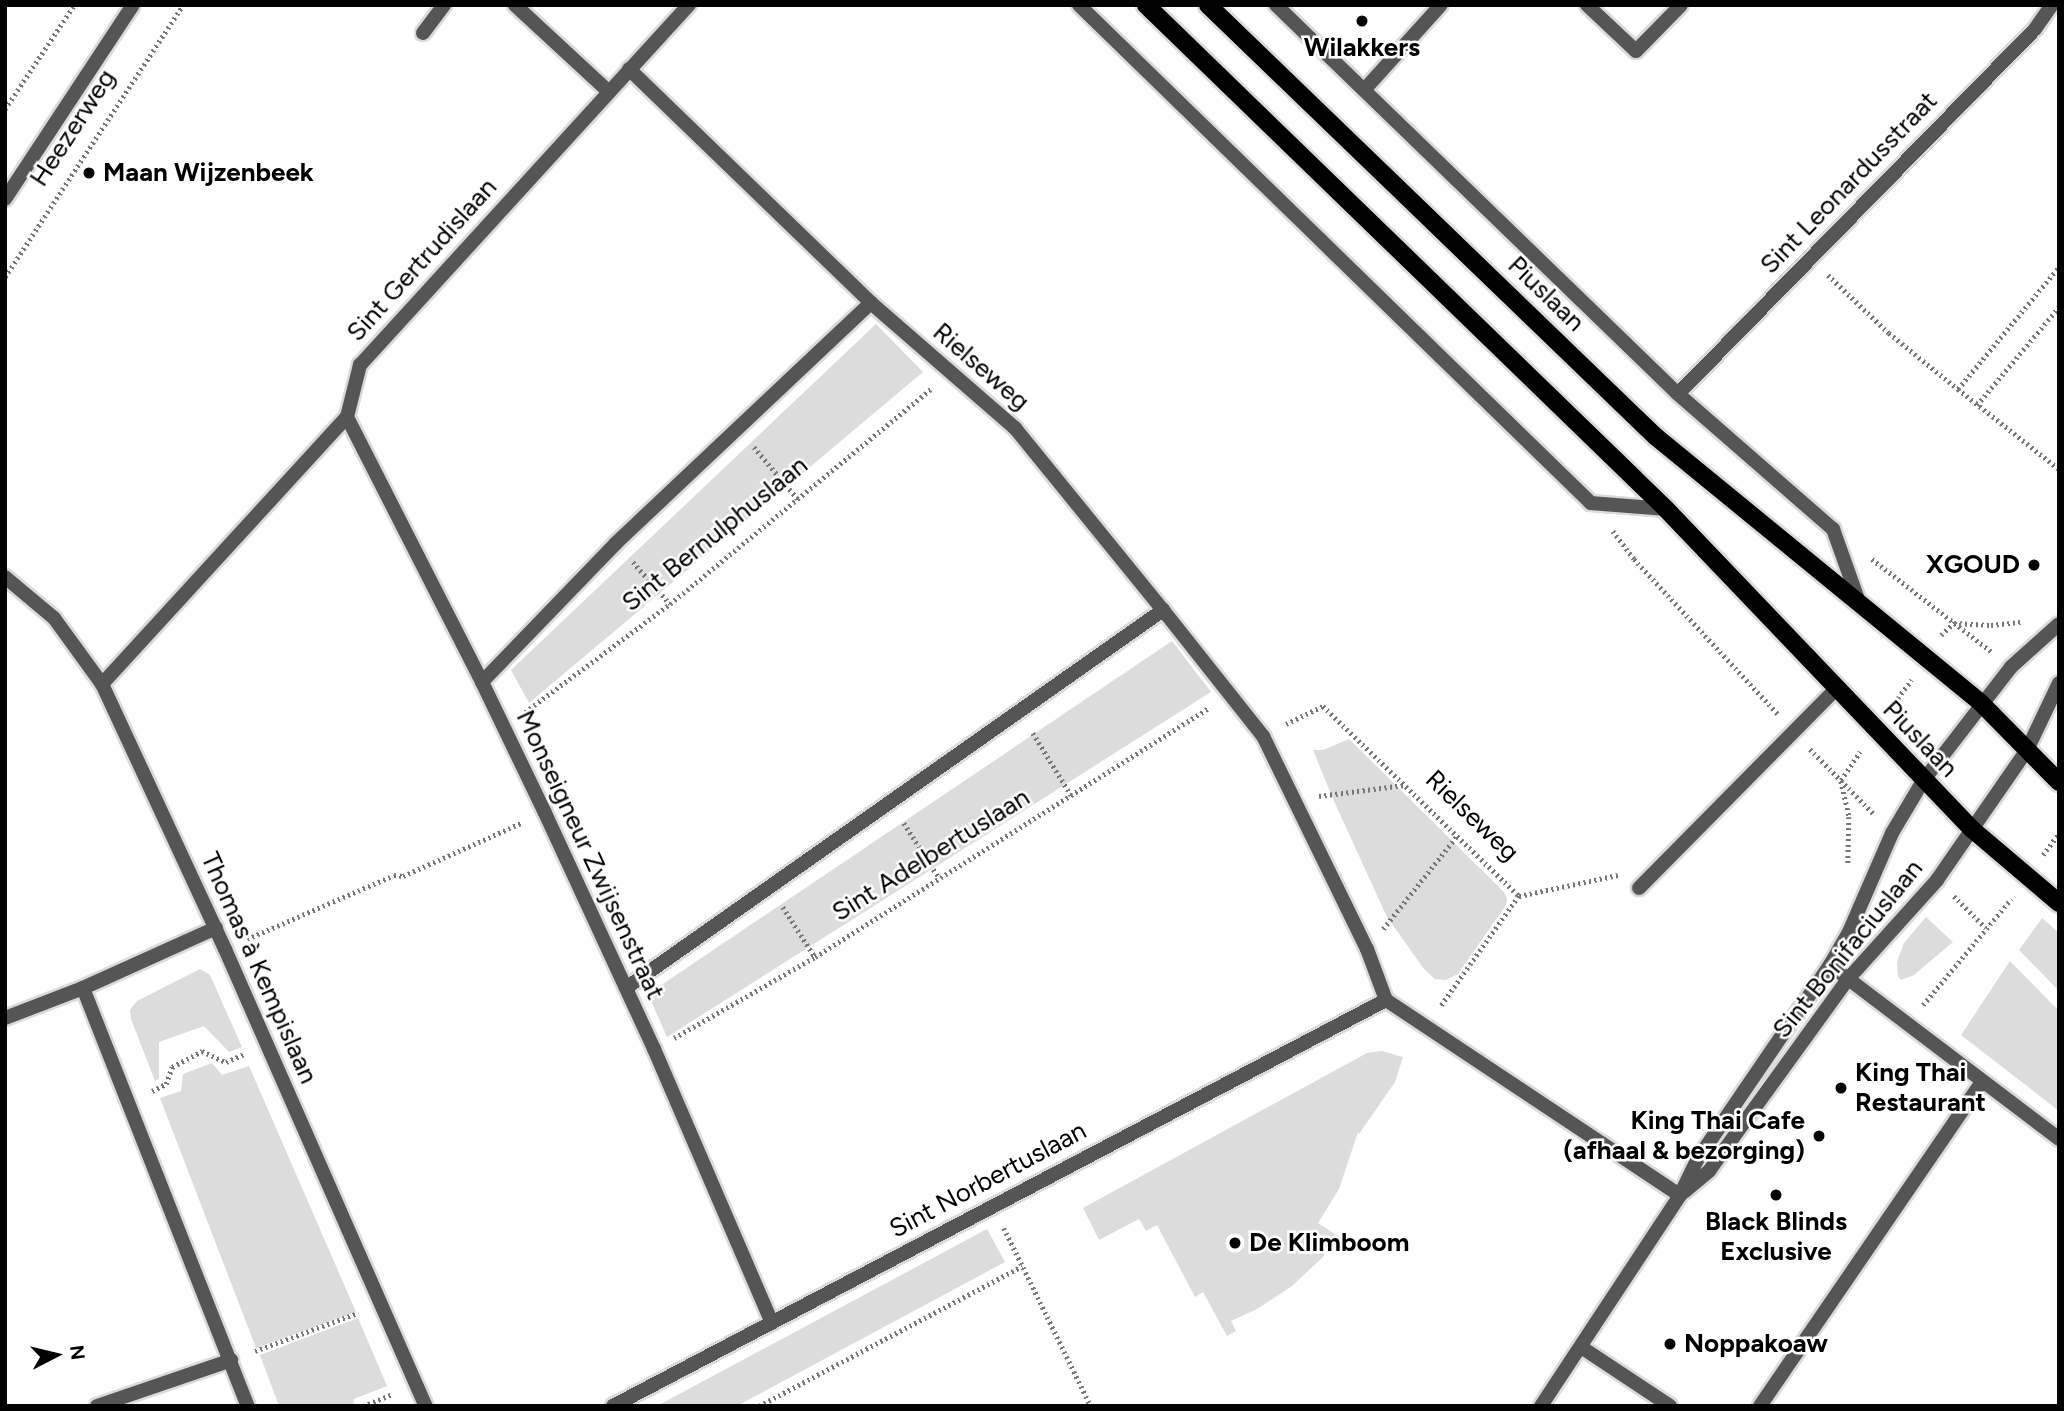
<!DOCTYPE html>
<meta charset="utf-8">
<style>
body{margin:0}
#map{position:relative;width:2064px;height:1411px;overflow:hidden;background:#fff;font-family:Figtree,sans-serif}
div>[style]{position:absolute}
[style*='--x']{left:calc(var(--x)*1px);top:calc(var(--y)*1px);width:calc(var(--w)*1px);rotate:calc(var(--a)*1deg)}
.green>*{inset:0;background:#dcdcdc}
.path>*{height:4.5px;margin-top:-2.25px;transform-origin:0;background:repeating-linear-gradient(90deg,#777 0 2px,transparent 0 5.5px)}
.roads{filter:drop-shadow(2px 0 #dbdbdb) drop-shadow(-2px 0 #dbdbdb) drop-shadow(0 2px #dbdbdb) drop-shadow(0 -2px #dbdbdb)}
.service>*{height:14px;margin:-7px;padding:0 7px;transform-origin:7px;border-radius:7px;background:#555}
.minor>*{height:14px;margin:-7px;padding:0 7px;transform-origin:7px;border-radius:7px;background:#555}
.tertiary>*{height:14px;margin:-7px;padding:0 7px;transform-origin:7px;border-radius:7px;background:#555}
.primary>*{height:18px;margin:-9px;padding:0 9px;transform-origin:9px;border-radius:9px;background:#000}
.dots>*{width:19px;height:19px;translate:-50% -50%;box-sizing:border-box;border:4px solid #fff;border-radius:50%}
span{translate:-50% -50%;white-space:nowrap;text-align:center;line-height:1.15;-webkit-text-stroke:5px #fff;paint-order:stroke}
.poi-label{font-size:26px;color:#000;font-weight:700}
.left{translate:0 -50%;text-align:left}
.right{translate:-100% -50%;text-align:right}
.street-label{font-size:26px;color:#000}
.frame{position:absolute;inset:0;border:7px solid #000;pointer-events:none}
.north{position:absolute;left:21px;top:1320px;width:70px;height:70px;-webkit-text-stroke:5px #fff;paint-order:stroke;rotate:83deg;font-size:19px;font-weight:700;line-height:28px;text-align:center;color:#000}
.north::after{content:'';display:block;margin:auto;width:24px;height:32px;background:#000;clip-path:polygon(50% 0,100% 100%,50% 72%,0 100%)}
</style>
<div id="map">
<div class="green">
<div style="clip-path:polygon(876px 324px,923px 372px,529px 703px,511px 670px)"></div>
<div style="clip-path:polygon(1172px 641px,1211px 692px,667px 1037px,648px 994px)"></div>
<div style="clip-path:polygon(1349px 739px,1504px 892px,1507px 898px,1506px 905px,1458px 974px,1446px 980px,1435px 979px,1424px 969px,1387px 917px,1333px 799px,1313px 750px,1323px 750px)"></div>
<div style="clip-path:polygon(1926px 917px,1953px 942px,1914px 975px,1901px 980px,1898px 976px,1897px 962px,1904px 943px)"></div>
<div style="clip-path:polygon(2042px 918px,2059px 933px,2059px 991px,2019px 950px)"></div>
<div style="clip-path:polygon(2010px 961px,2059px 1011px,2059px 1111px,1961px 1035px)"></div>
<div style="clip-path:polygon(200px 969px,210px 975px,242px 1047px,229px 1052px,204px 1026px,159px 1042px,159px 1079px,155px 1081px,131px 1019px,130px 1010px,137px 1001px)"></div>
<div style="clip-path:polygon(1382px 1051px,1403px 1057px,1395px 1082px,1359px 1134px,1358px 1132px,1339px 1189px,1318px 1223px,1338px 1236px,1322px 1258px,1292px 1286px,1257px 1309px,1231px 1321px,1236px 1331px,1227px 1336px,1203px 1292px,1195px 1297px,1157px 1225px,1146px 1231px,1139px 1219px,1099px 1240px,1083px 1208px,1367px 1053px)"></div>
<div style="clip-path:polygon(212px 1063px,222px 1075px,249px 1066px,356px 1312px,256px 1348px,160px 1098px,181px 1091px,183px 1074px)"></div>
<div style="clip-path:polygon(987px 1229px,1005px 1262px,737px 1406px,657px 1406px)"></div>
<div style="clip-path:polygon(358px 1318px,387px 1386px,354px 1399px,353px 1406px,279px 1406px,260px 1355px)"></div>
</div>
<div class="path">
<div style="--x:5;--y:109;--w:125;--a:-56.4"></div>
<div style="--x:1828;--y:275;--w:84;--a:43.6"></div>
<div style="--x:1889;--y:333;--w:89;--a:39.1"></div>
<div style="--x:1958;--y:389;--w:158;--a:-50.4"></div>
<div style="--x:5;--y:277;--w:325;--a:-56.8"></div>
<div style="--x:1958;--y:389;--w:129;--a:38.4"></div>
<div style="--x:1977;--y:405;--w:128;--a:-50.1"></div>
<div style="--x:754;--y:447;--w:68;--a:49.8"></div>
<div style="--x:1613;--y:531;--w:35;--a:53"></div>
<div style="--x:1634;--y:559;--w:212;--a:47.1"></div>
<div style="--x:1872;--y:559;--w:152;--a:37.8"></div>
<div style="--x:633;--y:562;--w:56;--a:48.6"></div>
<div style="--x:1941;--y:635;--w:18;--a:-43"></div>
<div style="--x:1954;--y:623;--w:37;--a:3"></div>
<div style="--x:1991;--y:625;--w:30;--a:-6"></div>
<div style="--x:1891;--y:707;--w:34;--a:-53"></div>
<div style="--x:525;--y:712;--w:181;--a:-36.7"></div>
<div style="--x:670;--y:604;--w:338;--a:-39.5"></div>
<div style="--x:1286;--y:724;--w:41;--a:-25.9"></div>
<div style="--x:1323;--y:706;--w:273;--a:44.1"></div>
<div style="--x:1519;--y:896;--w:135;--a:125.3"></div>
<div style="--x:1033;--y:733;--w:73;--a:58.5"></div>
<div style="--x:1810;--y:749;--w:93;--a:45.4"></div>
<div style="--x:1841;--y:780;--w:34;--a:-56"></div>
<div style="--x:1841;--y:781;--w:37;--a:77"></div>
<div style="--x:1849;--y:817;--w:49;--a:91.2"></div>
<div style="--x:1319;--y:796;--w:86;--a:-7.4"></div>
<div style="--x:904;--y:823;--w:65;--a:57.5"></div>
<div style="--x:2043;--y:855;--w:27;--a:-54"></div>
<div style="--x:1519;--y:896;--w:101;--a:-12"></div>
<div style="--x:1954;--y:896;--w:45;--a:45"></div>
<div style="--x:783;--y:907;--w:59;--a:57.4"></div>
<div style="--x:1383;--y:929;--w:119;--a:-51.5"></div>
<div style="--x:247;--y:939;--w:160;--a:-23.5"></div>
<div style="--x:394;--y:875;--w:9;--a:6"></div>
<div style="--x:403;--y:876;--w:129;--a:-24.2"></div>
<div style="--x:1923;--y:1005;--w:138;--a:-50.3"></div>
<div style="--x:674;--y:1038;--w:163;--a:-29.9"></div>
<div style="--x:815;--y:957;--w:466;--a:-32.3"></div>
<div style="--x:152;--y:1091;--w:16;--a:-27"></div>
<div style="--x:166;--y:1084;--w:18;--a:-71"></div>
<div style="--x:172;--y:1067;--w:34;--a:-28"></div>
<div style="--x:202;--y:1051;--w:26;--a:25"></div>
<div style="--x:226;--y:1062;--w:20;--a:-24"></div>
<div style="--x:1004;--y:1228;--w:198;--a:64"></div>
<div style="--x:255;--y:1351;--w:110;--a:-20.3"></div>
<div style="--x:363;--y:1406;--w:31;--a:-22"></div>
<div style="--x:759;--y:1406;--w:298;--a:-28"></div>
</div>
<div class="roads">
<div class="service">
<div style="--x:515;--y:5;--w:128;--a:42.8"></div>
<div style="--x:1587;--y:5;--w:67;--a:43.2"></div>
<div style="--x:1636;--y:51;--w:64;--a:-45.6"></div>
<div style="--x:423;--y:33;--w:35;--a:-53"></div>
<div style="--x:1639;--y:888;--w:280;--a:-45.3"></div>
<div style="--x:1760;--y:1406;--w:393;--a:-55.6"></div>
</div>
<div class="minor">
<div style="--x:1079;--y:5;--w:714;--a:44.21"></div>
<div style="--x:1591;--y:503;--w:75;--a:4.6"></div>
<div style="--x:1276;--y:5;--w:559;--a:44.06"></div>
<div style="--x:1678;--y:394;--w:206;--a:41.1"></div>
<div style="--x:1833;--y:529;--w:77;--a:70.4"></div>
<div style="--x:629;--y:69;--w:337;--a:44"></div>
<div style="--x:871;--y:303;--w:191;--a:41"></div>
<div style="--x:1015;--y:428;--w:235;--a:50.9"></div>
<div style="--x:1163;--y:610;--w:161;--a:51.6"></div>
<div style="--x:1263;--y:736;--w:237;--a:64"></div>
<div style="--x:1367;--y:949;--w:54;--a:69.6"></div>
<div style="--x:1386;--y:1000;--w:353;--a:33.6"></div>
<div style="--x:1365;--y:89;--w:113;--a:-47.9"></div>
<div style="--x:1678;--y:394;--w:511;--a:-45.63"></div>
<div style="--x:2035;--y:29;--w:29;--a:-55"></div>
<div style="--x:347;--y:417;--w:297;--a:63"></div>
<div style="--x:482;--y:682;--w:145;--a:64.3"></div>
<div style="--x:545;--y:813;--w:260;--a:65.2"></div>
<div style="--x:654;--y:1049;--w:298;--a:66.7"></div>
<div style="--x:5;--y:577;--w:64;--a:39.9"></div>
<div style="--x:54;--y:618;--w:82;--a:54"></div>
<div style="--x:102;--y:684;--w:292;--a:65.1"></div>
<div style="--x:225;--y:949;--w:499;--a:66.3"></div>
<div style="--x:482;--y:682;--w:193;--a:-46"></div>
<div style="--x:616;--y:543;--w:350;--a:-43.3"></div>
<div style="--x:102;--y:684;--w:362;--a:-47.5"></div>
<div style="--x:347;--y:417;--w:54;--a:-76"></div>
<div style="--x:360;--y:365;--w:488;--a:-47.6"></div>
<div style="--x:1830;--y:965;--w:288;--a:37.2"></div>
<div style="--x:83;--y:988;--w:449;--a:68.5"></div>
<div style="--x:626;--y:988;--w:657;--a:-35.14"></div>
<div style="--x:5;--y:1018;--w:84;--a:-21"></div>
<div style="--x:83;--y:988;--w:146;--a:-24.3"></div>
<div style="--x:1581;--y:1347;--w:107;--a:33.5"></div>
<div style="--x:97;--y:1406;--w:142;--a:-18.9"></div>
<div style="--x:613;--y:1406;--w:873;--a:-27.71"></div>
</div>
<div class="tertiary">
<div style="--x:5;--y:199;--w:232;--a:-56.6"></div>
<div style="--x:1684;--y:1192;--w:33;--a:-40"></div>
<div style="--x:1709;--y:1171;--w:237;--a:-54.1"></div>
<div style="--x:1848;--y:979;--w:133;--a:-48"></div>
<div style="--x:1937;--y:880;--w:158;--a:-55.3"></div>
<div style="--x:2027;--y:750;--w:74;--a:-64.5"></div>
<div style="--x:1541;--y:1406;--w:253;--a:-56.6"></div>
<div style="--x:1680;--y:1195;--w:39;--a:-64"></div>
<div style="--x:1697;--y:1160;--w:236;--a:-55.7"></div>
<div style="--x:1830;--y:965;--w:38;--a:-60"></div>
<div style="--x:1849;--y:932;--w:108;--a:-66.5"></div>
<div style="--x:1892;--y:833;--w:61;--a:-59.2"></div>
<div style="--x:1923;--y:781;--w:144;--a:-52.3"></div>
<div style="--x:2011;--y:667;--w:64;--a:-41.9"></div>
</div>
<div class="primary">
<div style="--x:1146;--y:5;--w:724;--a:44.1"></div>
<div style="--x:1666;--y:509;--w:444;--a:46.3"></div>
<div style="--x:1973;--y:830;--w:113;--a:40.3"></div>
<div style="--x:1208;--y:5;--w:621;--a:43.96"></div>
<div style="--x:1655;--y:436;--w:421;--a:39.3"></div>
<div style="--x:1981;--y:703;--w:111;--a:45.4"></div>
</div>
</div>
<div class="dots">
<div style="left:1362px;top:21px;background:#000"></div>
<div style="left:89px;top:173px;background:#000"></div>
<div style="left:2034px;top:565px;background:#000"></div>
<div style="left:1841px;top:1088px;background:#000"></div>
<div style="left:1819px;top:1136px;background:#000"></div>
<div style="left:1776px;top:1195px;background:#000"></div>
<div style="left:1235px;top:1243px;background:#000"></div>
<div style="left:1670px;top:1344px;background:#000"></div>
</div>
<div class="poi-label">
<span style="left:1362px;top:48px">Wilakkers</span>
<span class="left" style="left:103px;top:173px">Maan Wijzenbeek</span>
<span class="right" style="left:2020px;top:565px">XGOUD</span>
<span class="left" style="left:1855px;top:1088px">King Thai<br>Restaurant</span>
<span class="right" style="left:1805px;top:1136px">King Thai Cafe<br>(afhaal &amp; bezorging)</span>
<span style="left:1776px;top:1237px">Black Blinds<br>Exclusive</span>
<span class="left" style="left:1249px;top:1243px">De Klimboom</span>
<span class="left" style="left:1684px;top:1344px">Noppakoaw</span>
</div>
<div class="street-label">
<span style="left:73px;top:128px;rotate:-57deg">Heezerweg</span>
<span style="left:1849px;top:183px;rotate:-46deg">Sint Leonardusstraat</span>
<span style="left:422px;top:260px;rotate:-48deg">Sint Gertrudislaan</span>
<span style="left:1546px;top:294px;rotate:44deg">Piuslaan</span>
<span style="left:981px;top:367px;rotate:41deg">Rielseweg</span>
<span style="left:715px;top:534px;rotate:-39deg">Sint Bernulphuslaan</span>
<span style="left:1920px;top:739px;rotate:46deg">Piuslaan</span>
<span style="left:1472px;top:816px;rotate:44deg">Rielseweg</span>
<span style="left:590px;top:855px;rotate:65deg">Monseigneur Zwijsenstraat</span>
<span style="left:931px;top:855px;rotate:-32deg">Sint Adelbertuslaan</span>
<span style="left:1848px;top:949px;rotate:-51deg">Sint Bonifaciuslaan</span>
<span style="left:259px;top:968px;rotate:66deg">Thomas à Kempislaan</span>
<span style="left:988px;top:1180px;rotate:-28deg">Sint Norbertuslaan</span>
</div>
<div class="frame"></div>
<div class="north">N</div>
</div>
